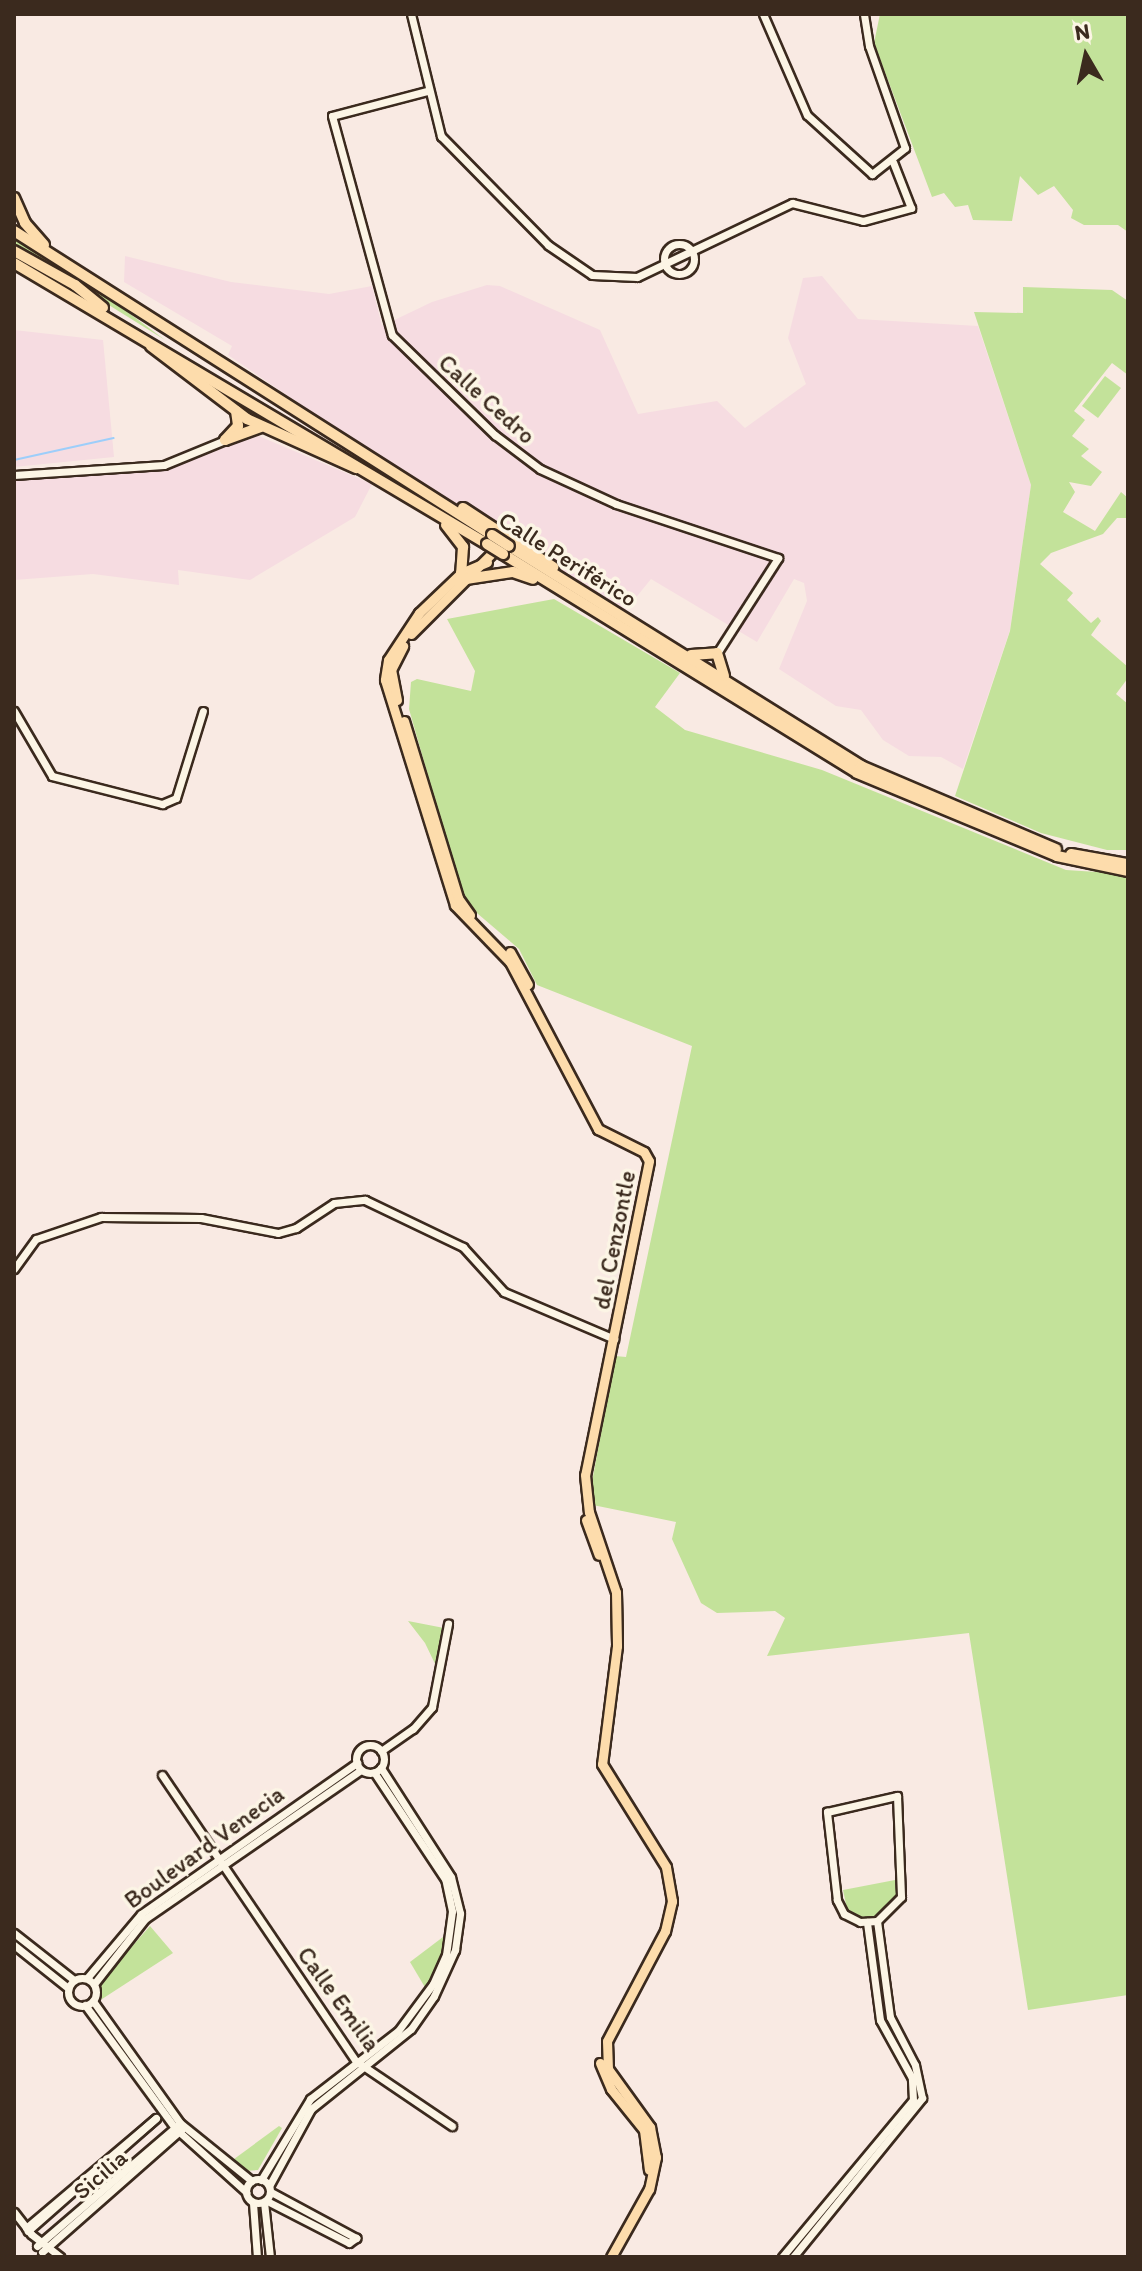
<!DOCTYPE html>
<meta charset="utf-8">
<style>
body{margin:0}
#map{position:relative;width:1142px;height:2271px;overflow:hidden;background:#f9eae3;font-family:Itim,sans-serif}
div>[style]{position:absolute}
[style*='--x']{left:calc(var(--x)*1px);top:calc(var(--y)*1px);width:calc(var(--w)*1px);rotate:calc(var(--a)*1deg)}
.built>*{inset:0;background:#f6dce1}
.green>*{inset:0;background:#c3e29a}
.stream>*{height:2px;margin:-1px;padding:0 1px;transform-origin:1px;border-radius:1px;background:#9dcefa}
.roads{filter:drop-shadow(2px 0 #3b2a1e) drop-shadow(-2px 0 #3b2a1e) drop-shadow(0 2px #3b2a1e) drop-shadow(0 -2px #3b2a1e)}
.minor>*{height:7px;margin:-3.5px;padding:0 3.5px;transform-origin:3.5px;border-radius:3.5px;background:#fcf5e5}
.minor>.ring{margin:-3.5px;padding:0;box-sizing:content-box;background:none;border:7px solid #fcf5e5;border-radius:50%}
.major>*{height:9px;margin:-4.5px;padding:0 4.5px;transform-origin:4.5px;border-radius:4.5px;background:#fddcac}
.highway>*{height:10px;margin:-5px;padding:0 5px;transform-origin:5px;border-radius:5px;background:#fddcac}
.bridges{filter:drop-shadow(2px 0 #3b2a1e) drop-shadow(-2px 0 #3b2a1e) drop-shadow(0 2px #3b2a1e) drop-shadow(0 -2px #3b2a1e)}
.highway-bridge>*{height:10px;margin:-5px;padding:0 5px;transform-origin:5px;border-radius:5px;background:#fddcac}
span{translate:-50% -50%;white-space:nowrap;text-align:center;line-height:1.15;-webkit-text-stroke:7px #fcf5e5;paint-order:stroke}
.street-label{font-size:24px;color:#3b2a1e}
.frame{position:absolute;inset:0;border:16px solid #3b2a1e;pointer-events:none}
.north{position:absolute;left:1046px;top:16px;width:80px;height:80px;-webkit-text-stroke:6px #fcf5e5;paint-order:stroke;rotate:351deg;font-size:22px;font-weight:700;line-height:32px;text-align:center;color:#3b2a1e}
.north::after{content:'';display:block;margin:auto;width:28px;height:36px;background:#3b2a1e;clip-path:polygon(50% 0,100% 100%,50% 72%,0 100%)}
</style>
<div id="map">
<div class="built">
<div style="clip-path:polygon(125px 256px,231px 282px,329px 294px,372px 286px,382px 326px,432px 302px,487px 285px,500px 286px,600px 330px,638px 414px,717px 401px,745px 428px,806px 384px,788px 338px,803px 278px,822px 276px,858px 319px,978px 326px,1031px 485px,1010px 630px,963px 769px,941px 757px,909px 756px,883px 740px,861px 710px,836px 706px,779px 669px,807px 601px,804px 583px,794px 579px,757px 642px,651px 579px,625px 611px,590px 592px,509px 531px,416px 483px,228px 355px,232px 346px,124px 282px)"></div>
<div style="clip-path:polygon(14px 330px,103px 340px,114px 457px,14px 467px)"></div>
<div style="clip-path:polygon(254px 434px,372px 484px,355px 517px,250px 580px,178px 570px,179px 585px,93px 574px,14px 580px,14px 480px,165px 466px)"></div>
</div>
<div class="green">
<div style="clip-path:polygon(880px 14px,1128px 14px,1128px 232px,1118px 225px,1084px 225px,1071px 218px,1073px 210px,1054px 186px,1038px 195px,1020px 176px,1012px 221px,973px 220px,968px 205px,955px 207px,944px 193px,932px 197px,874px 43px)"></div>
<div style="clip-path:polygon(14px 234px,78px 275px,165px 340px,14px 246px)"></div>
<div style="clip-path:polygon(1023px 287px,1112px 290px,1128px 301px,1128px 375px,1112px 363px,1074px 411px,1085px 420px,1072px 436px,1089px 449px,1081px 456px,1102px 472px,1091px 486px,1069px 482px,1075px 492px,1063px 512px,1095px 531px,1121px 492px,1128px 498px,1128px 518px,1117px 518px,1103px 534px,1051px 553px,1040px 564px,1073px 593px,1067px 600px,1091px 623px,1098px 617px,1101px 621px,1091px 635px,1128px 667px,1128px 678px,1116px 694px,1128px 704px,1128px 850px,1107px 850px,1041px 833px,955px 796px,1010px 631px,1031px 485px,974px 312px,1023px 313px)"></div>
<div style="clip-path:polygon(1105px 376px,1121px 388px,1098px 418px,1082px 406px)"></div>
<div style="clip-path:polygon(554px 599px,680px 673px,655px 707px,685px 730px,822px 770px,1066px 870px,1128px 874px,1128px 1995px,1028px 2010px,969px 1633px,767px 1656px,785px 1618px,775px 1611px,717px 1613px,701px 1603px,672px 1539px,676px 1522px,588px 1504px,615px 1356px,626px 1357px,692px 1046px,537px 985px,519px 949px,464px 902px,409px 709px,411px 682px,417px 679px,471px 691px,475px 671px,447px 619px)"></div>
<div style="clip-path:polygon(408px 1621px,444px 1628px,438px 1670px,425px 1643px)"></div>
<div style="clip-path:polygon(895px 1880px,897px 1897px,877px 1917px,861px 1917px,847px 1909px,843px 1890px)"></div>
<div style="clip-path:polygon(150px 1926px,173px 1953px,99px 2001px,101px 1982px)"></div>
<div style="clip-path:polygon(443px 1937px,448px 1941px,443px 1960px,426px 1989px,410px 1962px)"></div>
<div style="clip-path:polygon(279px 2126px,282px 2128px,258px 2170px,243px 2171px,230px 2162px)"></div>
</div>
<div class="stream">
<div style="--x:14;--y:460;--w:102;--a:-12.4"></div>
</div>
<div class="roads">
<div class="minor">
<div style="--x:411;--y:14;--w:126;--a:76.2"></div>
<div style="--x:441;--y:136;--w:153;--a:45.5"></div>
<div style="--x:548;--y:245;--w:53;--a:34.3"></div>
<div style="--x:592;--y:275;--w:45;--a:2.5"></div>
<div style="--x:637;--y:277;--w:172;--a:-25.5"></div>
<div style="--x:792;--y:203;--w:73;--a:14.2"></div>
<div style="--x:863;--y:221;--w:50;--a:-15.2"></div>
<div style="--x:911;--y:208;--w:49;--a:-111.4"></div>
<div style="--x:763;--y:14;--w:110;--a:66.5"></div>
<div style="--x:807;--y:115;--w:88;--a:42.2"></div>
<div style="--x:872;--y:174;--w:42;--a:-38.2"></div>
<div style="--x:905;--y:148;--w:108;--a:-109.4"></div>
<div style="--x:869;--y:46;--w:32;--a:-99"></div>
<div style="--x:427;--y:91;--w:98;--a:165.3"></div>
<div style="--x:332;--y:116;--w:227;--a:74.7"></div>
<div style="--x:392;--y:335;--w:144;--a:44.2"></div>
<div style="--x:495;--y:435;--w:56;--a:37.1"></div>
<div style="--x:540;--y:469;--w:84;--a:24.7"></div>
<div style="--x:616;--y:504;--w:171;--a:18.4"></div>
<div style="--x:778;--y:558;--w:113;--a:122.7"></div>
<div class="ring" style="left:664px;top:244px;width:23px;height:23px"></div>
<div style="--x:14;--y:475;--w:150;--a:-3.8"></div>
<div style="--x:164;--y:465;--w:66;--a:-22.3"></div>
<div style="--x:14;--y:711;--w:75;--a:59.7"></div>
<div style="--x:52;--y:776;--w:114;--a:14.3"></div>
<div style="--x:162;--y:804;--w:15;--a:-23"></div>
<div style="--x:176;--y:798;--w:91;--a:-72.8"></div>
<div style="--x:14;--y:1269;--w:37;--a:-54"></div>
<div style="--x:36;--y:1239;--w:69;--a:-18.7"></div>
<div style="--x:101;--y:1217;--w:100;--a:0.6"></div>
<div style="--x:201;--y:1218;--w:78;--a:11"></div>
<div style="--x:278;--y:1233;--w:19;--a:-16"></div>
<div style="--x:296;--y:1228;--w:45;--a:-33.3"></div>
<div style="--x:334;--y:1203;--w:31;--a:-6"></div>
<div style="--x:365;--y:1200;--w:109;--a:25.6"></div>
<div style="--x:463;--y:1247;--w:61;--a:47.7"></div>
<div style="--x:504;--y:1292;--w:120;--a:23.1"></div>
<div class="ring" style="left:356px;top:1745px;width:21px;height:21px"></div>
<div style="--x:381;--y:1751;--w:39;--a:-35"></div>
<div style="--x:413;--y:1729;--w:29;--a:-49"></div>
<div style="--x:432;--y:1707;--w:85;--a:-79.1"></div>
<div style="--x:162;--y:1775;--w:346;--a:55.9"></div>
<div style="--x:356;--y:2061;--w:116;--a:34.1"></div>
<div style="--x:897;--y:1796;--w:101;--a:87.7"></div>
<div style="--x:901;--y:1897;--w:34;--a:135"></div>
<div style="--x:877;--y:1921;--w:17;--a:177"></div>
<div style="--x:860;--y:1922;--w:18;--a:-153"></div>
<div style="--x:844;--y:1914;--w:16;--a:-117"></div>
<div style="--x:837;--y:1900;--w:89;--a:-96.5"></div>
<div style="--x:827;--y:1812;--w:72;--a:-12.9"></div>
<div style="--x:14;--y:1933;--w:76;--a:38.1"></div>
<div style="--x:14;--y:1945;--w:69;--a:38.5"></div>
<div style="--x:87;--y:1978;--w:84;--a:-49.8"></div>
<div style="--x:141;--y:1914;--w:264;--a:-35"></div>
<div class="ring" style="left:68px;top:1978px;width:21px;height:21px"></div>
<div style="--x:94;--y:1984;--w:83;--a:-51.9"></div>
<div style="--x:145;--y:1919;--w:262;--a:-34.6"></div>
<div style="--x:93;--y:2001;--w:150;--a:54.5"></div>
<div style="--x:180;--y:2123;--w:92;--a:38.9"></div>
<div style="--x:85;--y:2005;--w:152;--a:53.8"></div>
<div style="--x:175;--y:2128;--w:96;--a:42"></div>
<div class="ring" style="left:246px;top:2179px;width:17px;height:17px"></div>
<div style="--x:261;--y:2180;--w:95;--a:-58.8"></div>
<div style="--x:310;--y:2099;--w:111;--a:-37.7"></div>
<div style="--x:398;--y:2031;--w:59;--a:-53.3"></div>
<div style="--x:433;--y:1984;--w:32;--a:-66"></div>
<div style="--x:446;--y:1955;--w:44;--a:-82.2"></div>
<div style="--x:452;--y:1911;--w:33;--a:-102"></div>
<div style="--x:445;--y:1879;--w:128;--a:-123.6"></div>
<div style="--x:269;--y:2186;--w:88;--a:-61.4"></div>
<div style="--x:311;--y:2109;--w:128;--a:-38.7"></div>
<div style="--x:411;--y:2029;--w:40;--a:-55.1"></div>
<div style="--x:434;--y:1996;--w:51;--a:-65.5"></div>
<div style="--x:455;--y:1950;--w:37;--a:-82"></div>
<div style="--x:460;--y:1913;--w:37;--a:-104"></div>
<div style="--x:451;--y:1877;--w:130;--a:-122.7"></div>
<div style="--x:271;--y:2192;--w:97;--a:28.4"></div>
<div style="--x:267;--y:2201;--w:92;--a:27.1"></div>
<div style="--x:349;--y:2243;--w:9;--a:-36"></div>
<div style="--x:264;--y:2202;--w:55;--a:83.8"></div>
<div style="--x:253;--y:2203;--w:54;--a:85.8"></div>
<div style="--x:14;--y:2212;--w:28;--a:52"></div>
<div style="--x:31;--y:2234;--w:37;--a:38"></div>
<div style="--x:26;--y:2228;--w:170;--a:-40.2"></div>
<div style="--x:156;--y:2118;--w:171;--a:138.6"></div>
<div style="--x:37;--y:2246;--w:186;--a:-40.6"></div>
<div style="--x:42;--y:2252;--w:186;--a:-41.3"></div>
<div style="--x:782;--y:2257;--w:204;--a:-50.2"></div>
<div style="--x:913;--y:2100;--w:22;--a:-93"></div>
<div style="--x:912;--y:2078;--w:66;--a:-118.9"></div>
<div style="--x:880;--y:2020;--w:99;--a:-97.6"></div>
<div style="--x:793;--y:2257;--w:205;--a:-50.9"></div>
<div style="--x:922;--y:2098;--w:34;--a:-102"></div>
<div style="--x:915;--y:2065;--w:54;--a:-117.5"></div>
<div style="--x:890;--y:2017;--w:97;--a:-97.7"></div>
</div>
<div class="major">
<div style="--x:487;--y:562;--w:28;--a:157"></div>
<div style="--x:461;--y:573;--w:58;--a:136.4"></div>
<div style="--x:419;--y:613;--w:56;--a:123.4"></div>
<div style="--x:388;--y:660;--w:20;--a:99"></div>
<div style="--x:385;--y:680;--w:236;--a:72.7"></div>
<div style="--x:455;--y:905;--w:79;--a:46"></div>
<div style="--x:510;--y:962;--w:189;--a:62.2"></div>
<div style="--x:598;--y:1129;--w:51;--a:26.6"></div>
<div style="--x:644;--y:1152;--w:10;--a:61"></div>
<div style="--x:649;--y:1161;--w:320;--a:101.5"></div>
<div style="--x:585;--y:1475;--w:37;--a:84"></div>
<div style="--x:589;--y:1512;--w:84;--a:71.4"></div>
<div style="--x:616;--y:1592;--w:54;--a:88.9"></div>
<div style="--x:617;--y:1646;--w:119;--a:97.2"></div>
<div style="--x:602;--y:1764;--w:121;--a:58.1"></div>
<div style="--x:666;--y:1867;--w:35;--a:80"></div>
<div style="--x:672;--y:1901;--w:31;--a:103"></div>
<div style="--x:665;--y:1931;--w:124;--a:117.8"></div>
<div style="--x:607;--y:2041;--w:28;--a:88"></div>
<div style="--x:608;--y:2069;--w:72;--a:54.1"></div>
<div style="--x:650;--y:2127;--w:31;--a:79"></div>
<div style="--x:656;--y:2157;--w:33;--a:102"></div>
<div style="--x:649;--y:2189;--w:78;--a:119.2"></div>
<div style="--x:411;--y:634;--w:124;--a:-45"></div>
<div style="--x:397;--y:700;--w:31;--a:-101"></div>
<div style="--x:391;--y:670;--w:27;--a:-63"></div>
<div style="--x:404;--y:721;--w:185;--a:73"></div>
<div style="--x:458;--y:898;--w:21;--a:55"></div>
<div style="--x:510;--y:952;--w:37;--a:61"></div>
<div style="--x:586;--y:1520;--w:37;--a:70"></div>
<div style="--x:600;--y:2063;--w:28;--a:67"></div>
<div style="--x:611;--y:2089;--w:53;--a:51.2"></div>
<div style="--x:644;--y:2130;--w:40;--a:82.9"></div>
</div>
<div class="highway">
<div style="--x:14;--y:198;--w:27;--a:66"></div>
<div style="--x:25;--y:223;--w:29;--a:49"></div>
<div style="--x:14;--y:231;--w:566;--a:32.46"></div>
<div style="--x:14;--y:251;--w:70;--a:29.1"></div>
<div style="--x:75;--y:285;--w:36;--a:39"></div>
<div style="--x:14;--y:263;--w:550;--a:30.71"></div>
<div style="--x:151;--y:346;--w:121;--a:37.2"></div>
<div style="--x:247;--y:419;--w:120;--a:24.2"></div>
<div style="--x:236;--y:411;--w:15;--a:82"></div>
<div style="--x:238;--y:426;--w:19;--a:133"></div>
<div style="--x:225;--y:440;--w:38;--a:-20"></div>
<div style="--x:463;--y:508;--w:108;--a:33.2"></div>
<div style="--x:446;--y:525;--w:28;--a:52"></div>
<div style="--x:463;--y:547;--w:26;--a:94"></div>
<div style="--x:461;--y:573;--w:8;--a:50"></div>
<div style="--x:466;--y:579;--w:48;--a:-8.5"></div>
<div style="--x:513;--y:572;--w:21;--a:19"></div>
<div style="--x:509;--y:546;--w:415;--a:32"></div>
<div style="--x:861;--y:766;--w:212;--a:23.1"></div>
<div style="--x:503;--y:554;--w:416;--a:31.7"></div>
<div style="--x:857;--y:773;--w:217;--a:22.5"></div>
<div style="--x:1057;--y:856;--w:73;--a:11.9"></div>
<div style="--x:691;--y:655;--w:26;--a:-4"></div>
<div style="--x:717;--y:653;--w:24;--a:73"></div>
<div style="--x:1071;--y:854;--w:58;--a:10"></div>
</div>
</div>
<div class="bridges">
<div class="highway-bridge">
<div style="--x:492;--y:535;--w:20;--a:33"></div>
<div style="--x:487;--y:544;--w:19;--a:32"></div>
</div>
</div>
<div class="street-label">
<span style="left:487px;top:399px;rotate:42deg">Calle Cedro</span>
<span style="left:568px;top:559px;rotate:32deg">Calle Periférico</span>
<span style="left:614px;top:1240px;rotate:-79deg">del Cenzontle</span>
<span style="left:204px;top:1847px;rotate:-36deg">Boulevard Venecia</span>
<span style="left:339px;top:1999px;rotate:54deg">Calle Emilia</span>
<span style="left:100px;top:2174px;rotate:-41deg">Sicilia</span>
</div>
<div class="frame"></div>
<div class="north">N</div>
</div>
